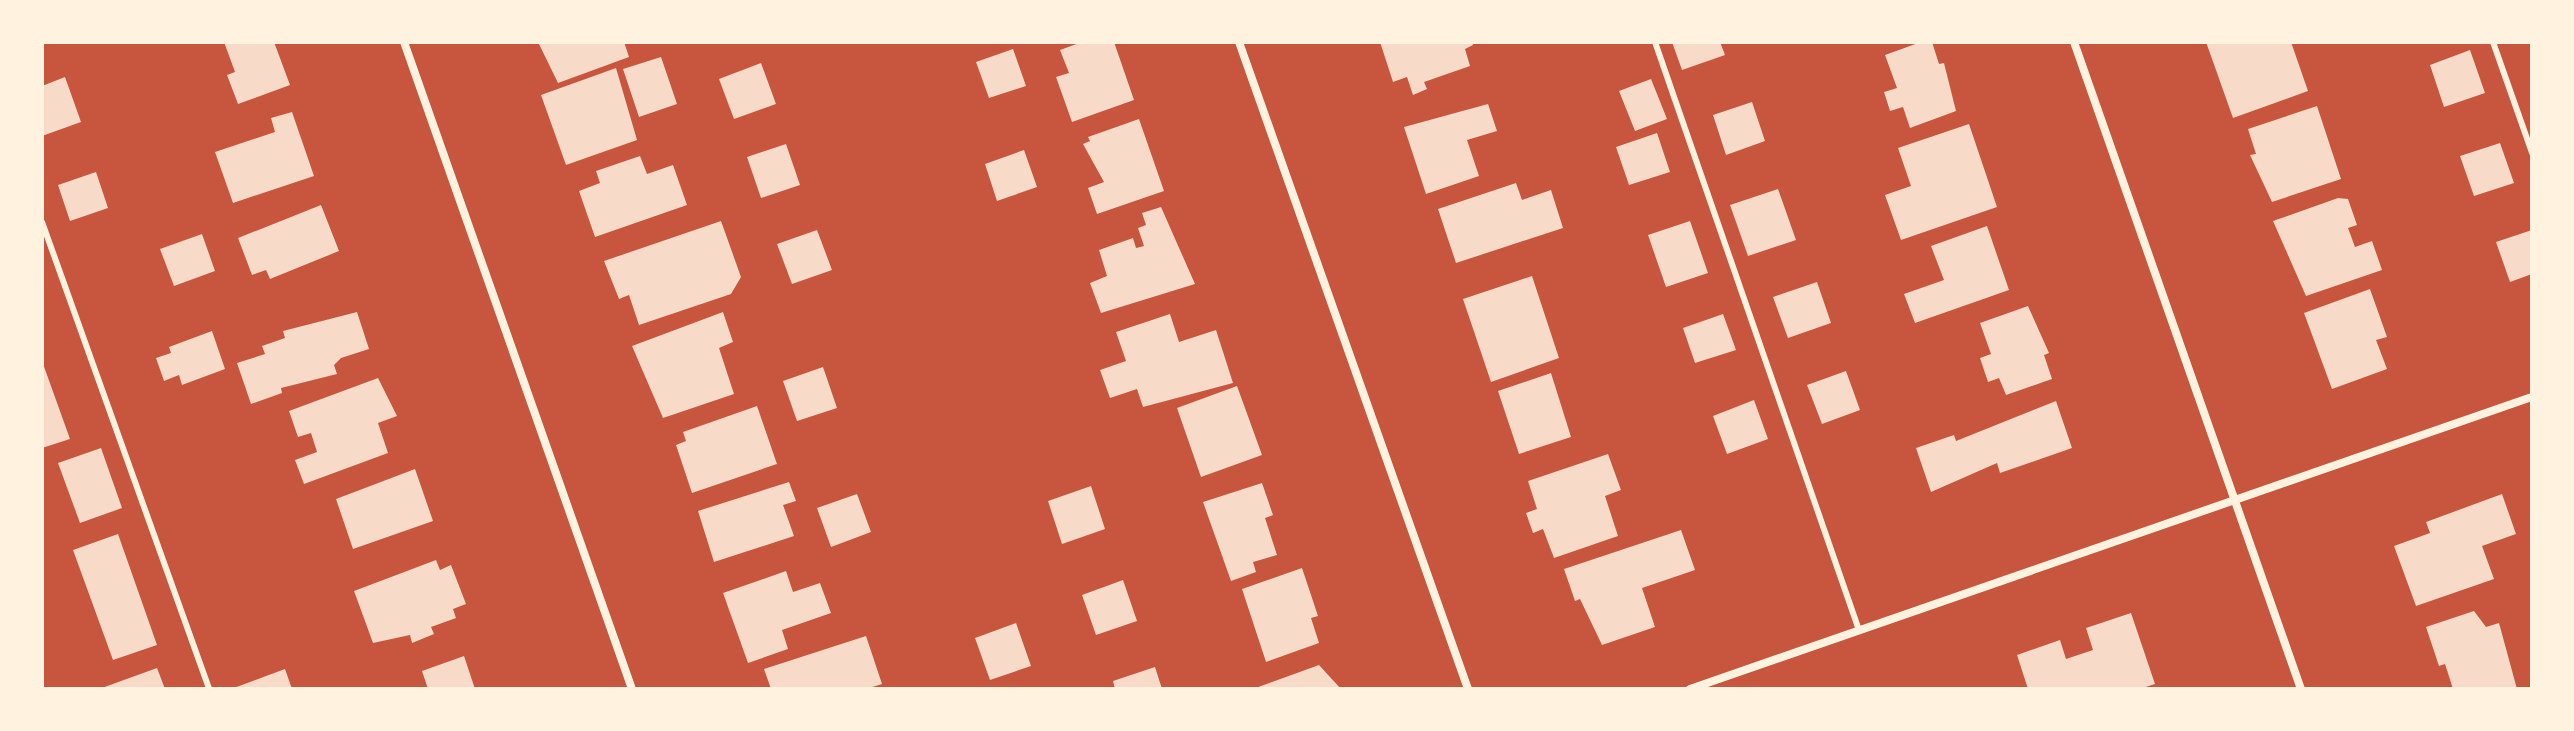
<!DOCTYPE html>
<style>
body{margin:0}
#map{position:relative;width:2574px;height:731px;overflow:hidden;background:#c8553d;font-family:"IBM Plex Sans",sans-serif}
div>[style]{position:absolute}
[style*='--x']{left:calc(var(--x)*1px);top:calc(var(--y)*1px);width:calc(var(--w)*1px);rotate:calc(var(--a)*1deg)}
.building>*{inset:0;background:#f7dbc8}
.service>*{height:6px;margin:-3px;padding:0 3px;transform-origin:3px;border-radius:3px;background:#fff3e0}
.minor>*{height:8px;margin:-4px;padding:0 4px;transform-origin:4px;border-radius:4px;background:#fff3e0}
span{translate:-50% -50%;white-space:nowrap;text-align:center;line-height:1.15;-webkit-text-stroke:6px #fff3e0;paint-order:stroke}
.frame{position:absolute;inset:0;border:44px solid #fff3e0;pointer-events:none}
</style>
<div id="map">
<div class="building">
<div style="clip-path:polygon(224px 42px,274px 42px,290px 85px,238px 104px,227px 75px,235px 72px)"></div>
<div style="clip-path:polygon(538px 42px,624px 42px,629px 57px,558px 83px)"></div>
<div style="clip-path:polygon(1082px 42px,1114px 42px,1134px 100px,1072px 122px,1056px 77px,1069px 73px,1060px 50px)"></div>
<div style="clip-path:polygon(1380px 42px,1472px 42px,1473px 45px,1465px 49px,1470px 66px,1424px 82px,1427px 89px,1413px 95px,1407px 77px,1393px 82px)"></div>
<div style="clip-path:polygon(1672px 42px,1720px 42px,1725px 55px,1682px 70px)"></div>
<div style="clip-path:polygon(1921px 42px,1932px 42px,1939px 64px,1944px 63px,1956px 111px,1910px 128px,1903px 107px,1890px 111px,1884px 92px,1897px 88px,1885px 55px)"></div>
<div style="clip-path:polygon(2206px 42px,2291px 42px,2308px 91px,2233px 118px)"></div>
<div style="clip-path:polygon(1013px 49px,1026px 86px,989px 98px,976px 62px)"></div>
<div style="clip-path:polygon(2470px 50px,2485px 93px,2444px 107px,2430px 65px)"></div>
<div style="clip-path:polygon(661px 57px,677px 104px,639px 117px,623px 69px)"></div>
<div style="clip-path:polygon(761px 63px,776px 104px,734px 119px,719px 79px)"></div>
<div style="clip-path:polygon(616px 68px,637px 140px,566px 165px,541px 95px)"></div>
<div style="clip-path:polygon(65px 77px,81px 122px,42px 136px,42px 86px)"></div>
<div style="clip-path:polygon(1651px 79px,1667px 119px,1635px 131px,1619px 91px)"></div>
<div style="clip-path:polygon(1752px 102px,1765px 141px,1726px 155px,1713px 115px)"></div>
<div style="clip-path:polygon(1488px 104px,1497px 131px,1467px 140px,1479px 176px,1426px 194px,1404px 127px)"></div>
<div style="clip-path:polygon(2317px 106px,2341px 179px,2272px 202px,2250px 155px,2256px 154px,2248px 129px)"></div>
<div style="clip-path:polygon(292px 112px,314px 176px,233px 203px,215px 152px,275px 132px,271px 118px)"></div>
<div style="clip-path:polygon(1139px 119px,1164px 191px,1097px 214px,1088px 188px,1104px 182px,1083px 144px,1090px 141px,1088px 137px)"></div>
<div style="clip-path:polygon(1969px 124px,1997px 207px,1901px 240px,1885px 195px,1911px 186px,1898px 148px)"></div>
<div style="clip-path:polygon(1657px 133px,1670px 172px,1629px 185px,1616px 147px)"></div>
<div style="clip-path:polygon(2500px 143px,2514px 183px,2474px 196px,2460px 156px)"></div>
<div style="clip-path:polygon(786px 144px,800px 185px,761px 198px,747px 157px)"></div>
<div style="clip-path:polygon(1024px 150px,1037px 187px,997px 201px,985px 164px)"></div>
<div style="clip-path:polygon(640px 156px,647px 174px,673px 165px,687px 205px,595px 237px,579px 191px,600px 183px,596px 171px)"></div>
<div style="clip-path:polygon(96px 172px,108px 208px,70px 221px,58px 185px)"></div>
<div style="clip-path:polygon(1516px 183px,1522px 200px,1551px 190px,1563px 228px,1456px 263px,1438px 209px)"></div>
<div style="clip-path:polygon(1778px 189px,1796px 240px,1748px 256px,1730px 205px)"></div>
<div style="clip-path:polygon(2338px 198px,2348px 199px,2357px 225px,2348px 228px,2355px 247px,2372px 241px,2382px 270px,2306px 296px,2273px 221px)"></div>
<div style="clip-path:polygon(321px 205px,339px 251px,270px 279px,266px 270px,252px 275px,238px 238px)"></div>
<div style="clip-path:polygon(1161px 207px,1195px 284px,1101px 313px,1090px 283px,1107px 276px,1099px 250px,1133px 238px,1136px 248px,1144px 246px,1138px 228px,1146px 225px,1142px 213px)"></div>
<div style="clip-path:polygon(721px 221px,741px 277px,731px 294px,639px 325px,629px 295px,619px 299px,604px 261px)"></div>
<div style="clip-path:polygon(1690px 221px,1708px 273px,1666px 287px,1648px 235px)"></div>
<div style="clip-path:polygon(1987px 226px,2009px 290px,1915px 323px,1904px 294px,1944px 280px,1931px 246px)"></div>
<div style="clip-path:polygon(817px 230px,832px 270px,792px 284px,777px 244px)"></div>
<div style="clip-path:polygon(2532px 230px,2532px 274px,2510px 282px,2496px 242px)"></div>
<div style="clip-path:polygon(202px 234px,215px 271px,174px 286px,160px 249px)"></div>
<div style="clip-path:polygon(1532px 276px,1559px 358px,1491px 382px,1463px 299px)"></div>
<div style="clip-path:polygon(1817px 282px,1831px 323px,1788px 338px,1773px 297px)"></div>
<div style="clip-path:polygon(2370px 289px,2387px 337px,2376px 340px,2387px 369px,2332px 389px,2304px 313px)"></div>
<div style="clip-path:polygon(2028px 306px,2049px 353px,2044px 355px,2052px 379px,2006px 395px,1999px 378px,1988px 382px,1980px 358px,1991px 354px,1980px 323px)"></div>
<div style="clip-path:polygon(357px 312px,369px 349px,341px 358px,334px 365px,337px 374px,281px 388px,282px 393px,251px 404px,237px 363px,265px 354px,262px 346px,285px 338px,283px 331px)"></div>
<div style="clip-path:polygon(723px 312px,733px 342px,719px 348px,734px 394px,663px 418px,632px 346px)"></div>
<div style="clip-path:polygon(1170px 314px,1179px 342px,1216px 330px,1233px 383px,1143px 407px,1137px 389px,1110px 398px,1100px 370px,1126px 361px,1116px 332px)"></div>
<div style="clip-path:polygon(1723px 314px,1736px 350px,1695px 363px,1683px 328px)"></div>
<div style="clip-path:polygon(212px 331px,225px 369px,182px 385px,179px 375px,164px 381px,156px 358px,171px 353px,169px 347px)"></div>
<div style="clip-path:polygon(42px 361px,70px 439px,42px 448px)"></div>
<div style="clip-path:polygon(823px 367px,837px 408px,797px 421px,783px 381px)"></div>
<div style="clip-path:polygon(1846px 371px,1860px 410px,1822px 424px,1807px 385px)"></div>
<div style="clip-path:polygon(1551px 373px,1571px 437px,1519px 454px,1498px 391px)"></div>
<div style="clip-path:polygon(378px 378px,397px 416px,378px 423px,388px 453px,304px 484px,295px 460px,317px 452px,311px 433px,298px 437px,289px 411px)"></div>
<div style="clip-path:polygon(1237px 386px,1262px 455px,1201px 477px,1177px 408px)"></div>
<div style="clip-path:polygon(1754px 400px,1768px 439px,1727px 454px,1713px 416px)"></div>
<div style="clip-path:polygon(2056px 401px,2072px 448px,2000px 473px,1997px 463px,1931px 492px,1916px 448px,1954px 435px,1956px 441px)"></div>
<div style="clip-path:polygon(757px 406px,777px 464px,692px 493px,676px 445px,686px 441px,683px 432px)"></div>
<div style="clip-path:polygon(101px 448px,122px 508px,80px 523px,58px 463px)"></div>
<div style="clip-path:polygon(1608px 454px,1621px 490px,1605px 496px,1618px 536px,1554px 558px,1543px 529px,1533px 533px,1526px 513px,1537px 509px,1528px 481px)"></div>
<div style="clip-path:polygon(415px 469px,433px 521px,353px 549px,336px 499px)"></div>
<div style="clip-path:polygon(789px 482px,796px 501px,783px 505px,794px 536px,714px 562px,698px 511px)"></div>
<div style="clip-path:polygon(1262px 483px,1273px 515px,1265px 518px,1277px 555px,1253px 562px,1256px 572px,1231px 581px,1203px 502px)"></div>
<div style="clip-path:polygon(1091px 486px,1105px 529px,1062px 544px,1048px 501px)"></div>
<div style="clip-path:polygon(857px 494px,871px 532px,831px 547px,817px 508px)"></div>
<div style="clip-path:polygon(2502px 494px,2516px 534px,2482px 546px,2494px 579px,2416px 606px,2394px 546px,2430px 533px,2426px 522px)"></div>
<div style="clip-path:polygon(1681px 530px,1695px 570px,1642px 588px,1655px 627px,1602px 645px,1580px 599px,1575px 601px,1564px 569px)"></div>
<div style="clip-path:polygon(118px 534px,157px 645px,113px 660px,73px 550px)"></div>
<div style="clip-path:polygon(436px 560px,440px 570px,451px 565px,466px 604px,453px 609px,456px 618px,431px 627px,434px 634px,412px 643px,410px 635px,373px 643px,354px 591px)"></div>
<div style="clip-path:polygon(1302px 568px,1318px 616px,1311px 618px,1319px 643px,1266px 662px,1242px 589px)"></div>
<div style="clip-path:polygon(786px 571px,793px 592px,820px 583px,831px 613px,782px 630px,788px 649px,748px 663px,723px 593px)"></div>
<div style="clip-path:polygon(1123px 580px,1137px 621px,1096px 635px,1082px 595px)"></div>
<div style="clip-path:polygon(2474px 611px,2486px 627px,2499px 623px,2517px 689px,2453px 689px,2445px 664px,2439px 666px,2426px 627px)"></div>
<div style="clip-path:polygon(2131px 613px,2155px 684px,2139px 689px,2028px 689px,2017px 655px,2060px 640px,2066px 659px,2093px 650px,2086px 628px)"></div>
<div style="clip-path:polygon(1016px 623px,1031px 666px,990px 680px,975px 638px)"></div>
<div style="clip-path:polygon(866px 636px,882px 684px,866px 689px,771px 689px,764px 669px)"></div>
<div style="clip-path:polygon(464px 656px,475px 689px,428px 689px,422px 671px)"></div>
<div style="clip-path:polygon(1319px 665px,1341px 689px,1253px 689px)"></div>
<div style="clip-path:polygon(1155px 667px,1162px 689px,1115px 689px,1113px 681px)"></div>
<div style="clip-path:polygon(157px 668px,165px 689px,99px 689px)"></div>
<div style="clip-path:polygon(285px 669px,292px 689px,231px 689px)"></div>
</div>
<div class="service">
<div style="--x:1655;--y:42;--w:622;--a:70.87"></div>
<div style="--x:2493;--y:42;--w:118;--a:70.6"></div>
<div style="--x:42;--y:222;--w:496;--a:70.3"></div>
</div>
<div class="minor">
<div style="--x:404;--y:42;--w:686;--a:70.59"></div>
<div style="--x:1239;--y:42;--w:686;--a:70.51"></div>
<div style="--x:2074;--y:42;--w:686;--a:70.67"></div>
<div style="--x:1690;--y:689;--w:891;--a:-19.13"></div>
</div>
<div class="frame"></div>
</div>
